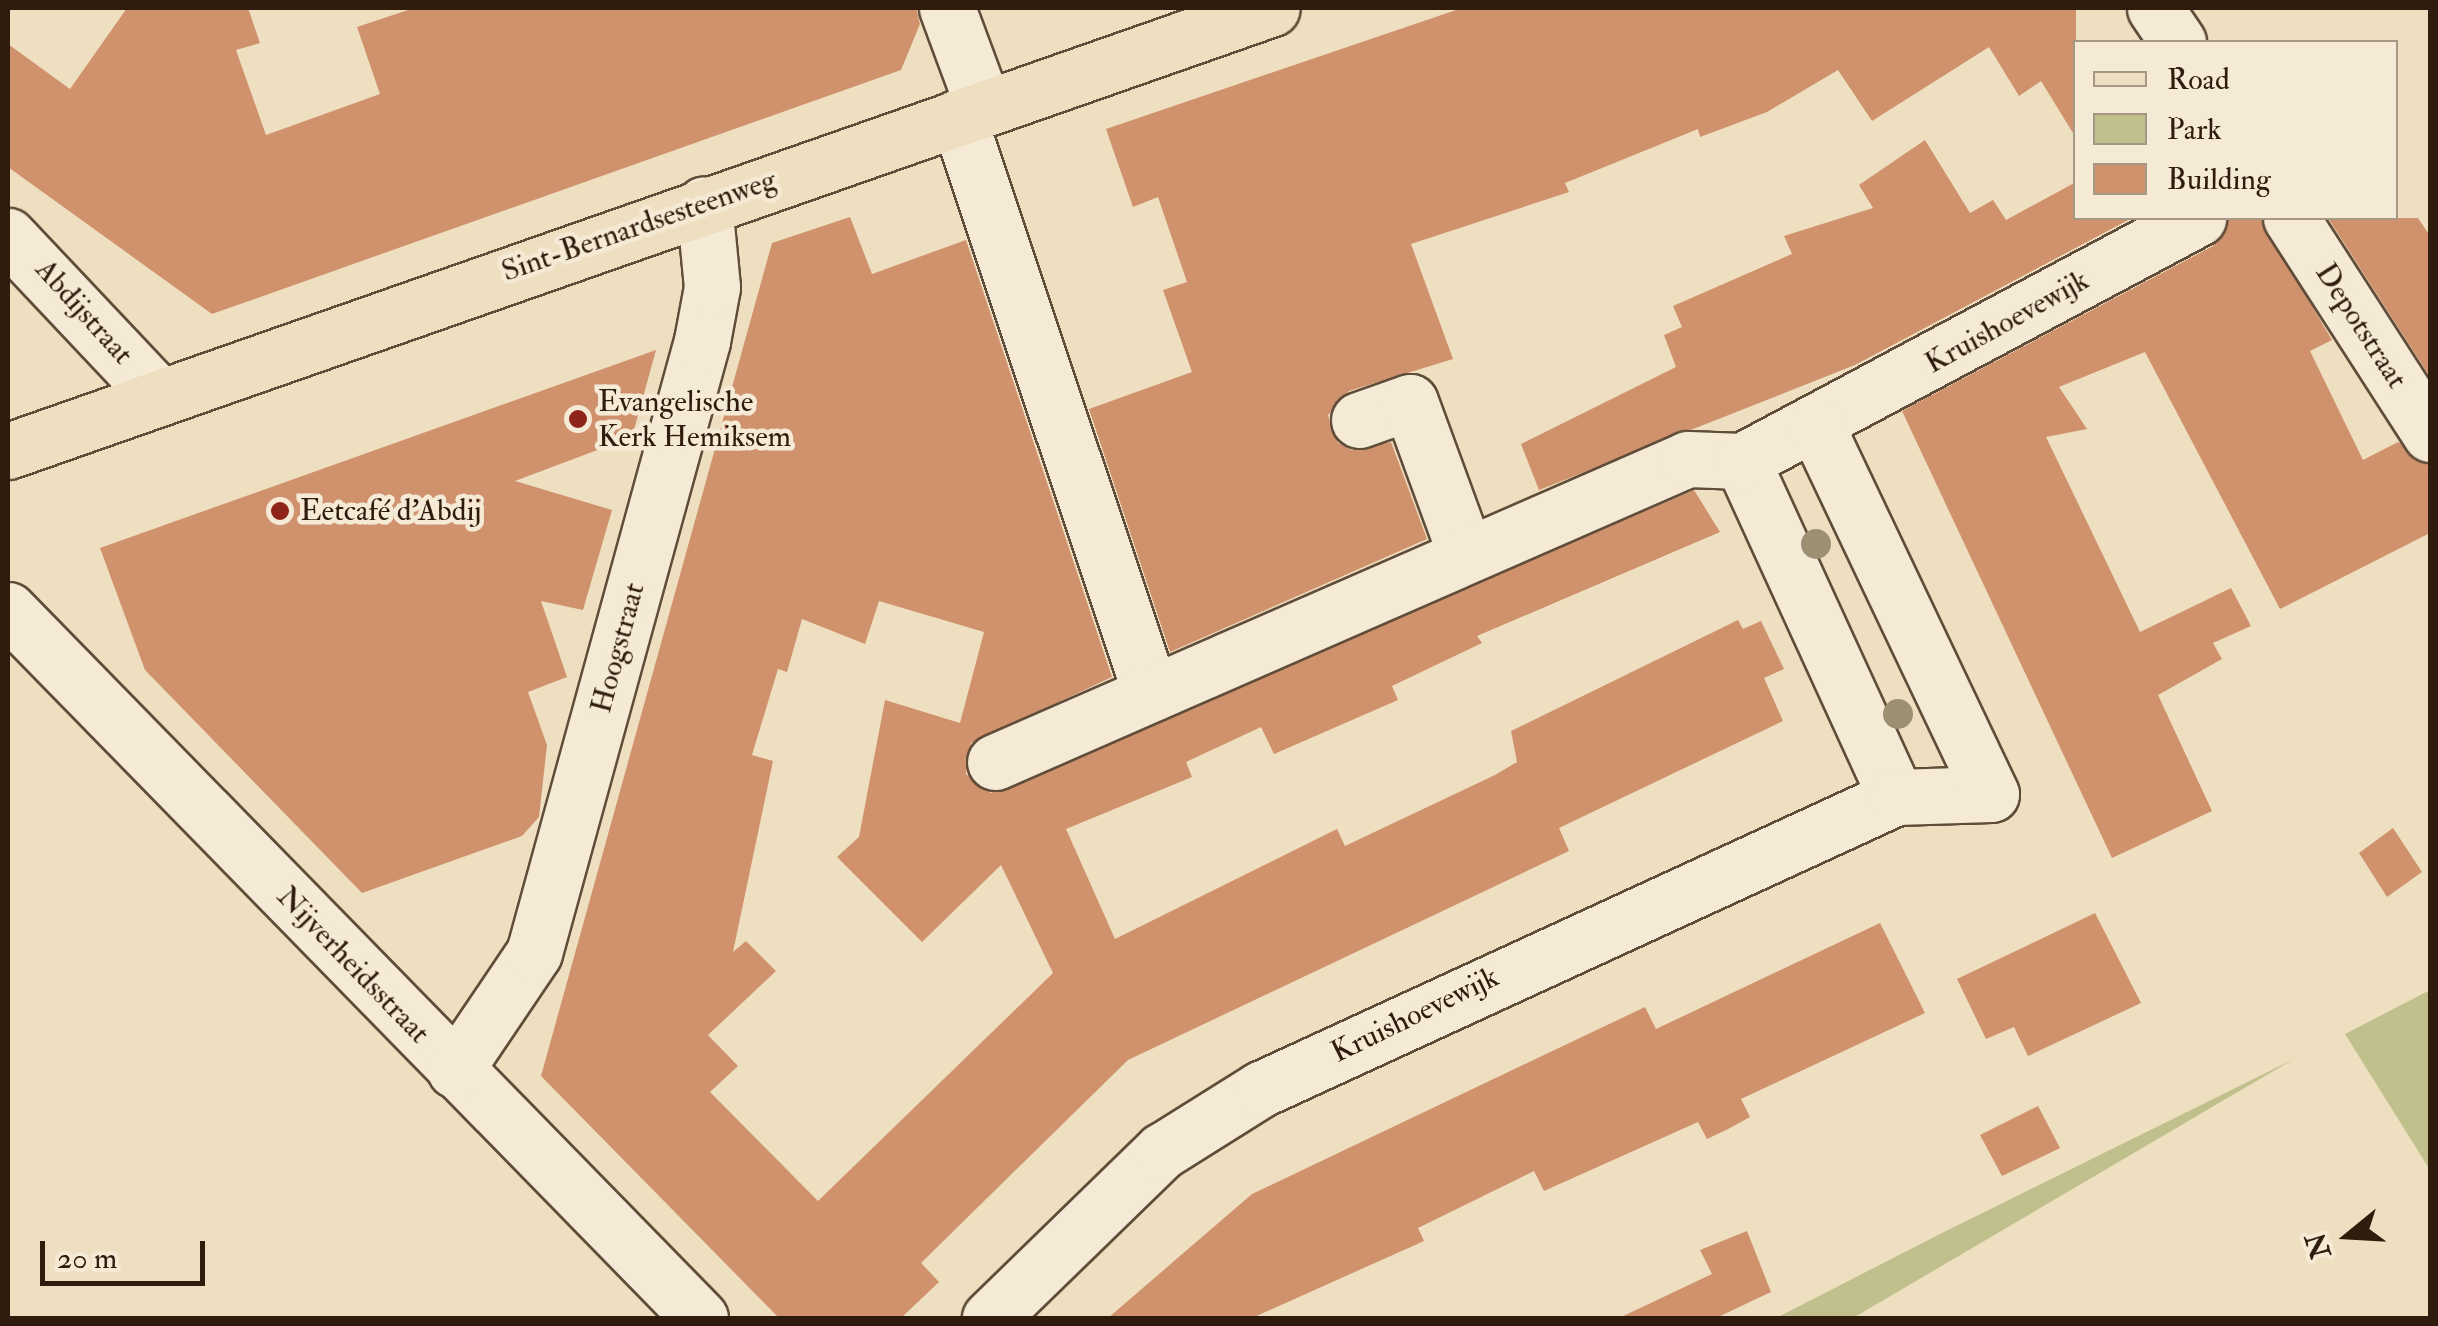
<!DOCTYPE html>
<meta charset="utf-8">
<style>
body{margin:0}
#map{position:relative;width:2438px;height:1326px;overflow:hidden;background:#eedfc0;font-family:"IM FELL Double Pica",serif}
div>[style]{position:absolute}
[style*='--x']{left:calc(var(--x)*1px);top:calc(var(--y)*1px);width:calc(var(--w)*1px);rotate:calc(var(--a)*1deg)}
.green>*{inset:0;background:#c0c08d}
.building>*{inset:0;background:#d0916d}
.roads{filter:drop-shadow(2px 0 #604d39) drop-shadow(-2px 0 #604d39) drop-shadow(0 2px #604d39) drop-shadow(0 -2px #604d39)}
.minor>*{height:55px;margin:-27.5px;padding:0 27.5px;transform-origin:27.5px;border-radius:27.5px;background:#f4ead6}
.major>*{height:55px;margin:-27.5px;padding:0 27.5px;transform-origin:27.5px;border-radius:27.5px;background:#eedfc0}
.trees>*{width:30px;height:30px;margin:-15px;border-radius:50%;background:#9d8f72}
.dots>*{width:28px;height:28px;translate:-50% -50%;box-sizing:border-box;border:5px solid #f4ead6;border-radius:50%}
span{translate:-50% -50%;white-space:nowrap;text-align:center;line-height:1.15;-webkit-text-stroke:9px #f4ead6;paint-order:stroke}
.street-label{font-size:30px;color:#301c0c}
.poi-label{font-size:30px;color:#301c0c}
.left{translate:0 -50%;text-align:left}
.frame{position:absolute;inset:0;border:10px solid #301c0c;pointer-events:none}
.legend{position:absolute;left:2073px;top:40px;width:325px;height:180px;box-sizing:border-box;background:#f4ead6;border:2px solid #a69885;margin:0;padding:12px 18px;list-style:none;font-size:30px;color:#301c0c}
.legend li{display:flex;align-items:center;gap:20px;height:50px}
.legend b{width:50px;border:2px solid #a69885}
.north{position:absolute;left:2298px;top:1186px;width:100px;height:100px;-webkit-text-stroke:8px #f4ead6;paint-order:stroke;rotate:252deg;font-size:28px;font-weight:700;line-height:40px;text-align:center;color:#301c0c}
.north::after{content:'';display:block;margin:auto;width:35px;height:45px;background:#301c0c;clip-path:polygon(50% 0,100% 100%,50% 72%,0 100%)}
.scale{position:absolute;left:40px;top:1241px;width:165px;height:45px;box-sizing:border-box;border:5px solid #301c0c;border-top:0;padding-left:12px;font-size:30px;line-height:35px;white-space:nowrap;color:#301c0c;-webkit-text-stroke:8px #f4ead6;paint-order:stroke}
</style>
<div id="map">
<div class="green">
<div style="clip-path:polygon(2430px 990px,2430px 1170px,2345px 1034px)"></div>
<div style="clip-path:polygon(2294px 1059px,1853px 1318px,1776px 1318px,1942px 1233px)"></div>
</div>
<div class="building">
<div style="clip-path:polygon(127px 8px,248px 8px,260px 43px,236px 50px,266px 135px,380px 94px,357px 27px,414px 8px,916px 8px,920px 24px,901px 70px,212px 314px,8px 167px,8px 44px,70px 89px)"></div>
<div style="clip-path:polygon(1462px 8px,2076px 8px,2076px 138px,2041px 81px,2019px 96px,1989px 47px,1872px 121px,1838px 70px,1767px 112px,1700px 137px,1698px 129px,1565px 183px,1569px 192px,1411px 244px,1453px 359px,1349px 391px,1328px 415px,1338px 443px,1352px 450px,1391px 442px,1427px 539px,1170px 652px,1089px 409px,1192px 372px,1163px 290px,1187px 282px,1158px 197px,1133px 207px,1106px 129px)"></div>
<div style="clip-path:polygon(1925px 140px,1970px 213px,1993px 200px,2006px 220px,2076px 182px,2076px 218px,2132px 218px,1855px 365px,1539px 490px,1521px 444px,1676px 367px,1664px 335px,1682px 327px,1673px 306px,1792px 254px,1784px 236px,1873px 208px,1859px 185px)"></div>
<div style="clip-path:polygon(evenodd,850px 217px,872px 274px,966px 240px,1112px 677px,971px 743px,966px 774px,991px 793px,1694px 490px,1720px 532px,1477px 636px,1482px 643px,1392px 686px,1398px 700px,1274px 754px,1261px 727px,1186px 762px,1192px 777px,1066px 829px,1115px 939px,1337px 829px,1345px 846px,1495px 775px,1517px 762px,1511px 731px,1738px 620px,1743px 629px,1761px 621px,1784px 669px,1764px 678px,1783px 721px,1559px 828px,1569px 851px,1128px 1060px,921px 1263px,939px 1282px,901px 1318px,779px 1318px,541px 1076px,772px 243px,850px 217px,879px 601px,984px 632px,960px 723px,885px 700px,859px 837px,837px 857px,922px 942px,1001px 865px,1053px 973px,818px 1201px,710px 1092px,738px 1066px,708px 1035px,776px 971px,746px 941px,733px 952px,773px 761px,752px 755px,778px 669px,787px 672px,802px 619px,865px 644px,879px 601px)"></div>
<div style="clip-path:polygon(2229px 218px,2260px 218px,2332px 340px,2310px 351px,2363px 460px,2398px 442px,2430px 465px,2430px 533px,2280px 609px,2145px 352px,2059px 387px,2087px 429px,2046px 437px,2140px 632px,2231px 588px,2251px 626px,2213px 643px,2222px 659px,2158px 695px,2212px 811px,2112px 858px,1902px 411px,2213px 246px)"></div>
<div style="clip-path:polygon(2328px 218px,2418px 218px,2430px 236px,2430px 377px)"></div>
<div style="clip-path:polygon(656px 350px,632px 437px,515px 481px,612px 510px,583px 610px,541px 601px,567px 677px,528px 692px,547px 745px,539px 817px,522px 836px,362px 893px,145px 670px,100px 548px)"></div>
<div style="clip-path:polygon(2393px 828px,2422px 872px,2387px 897px,2359px 853px)"></div>
<div style="clip-path:polygon(2095px 913px,2141px 1003px,2028px 1056px,2014px 1027px,1986px 1039px,1957px 979px)"></div>
<div style="clip-path:polygon(1880px 923px,1925px 1013px,1741px 1099px,1750px 1117px,1728px 1129px,1707px 1139px,1698px 1122px,1544px 1191px,1534px 1171px,1418px 1228px,1424px 1241px,1252px 1318px,1108px 1318px,1252px 1194px,1645px 1007px,1656px 1029px)"></div>
<div style="clip-path:polygon(2038px 1106px,2060px 1148px,2002px 1176px,1980px 1135px)"></div>
<div style="clip-path:polygon(1747px 1231px,1771px 1292px,1716px 1318px,1619px 1318px,1712px 1274px,1700px 1250px)"></div>
</div>
<div class="roads">
<div class="minor">
<div style="--x:947;--y:8;--w:107;--a:69.7"></div>
<div style="--x:2155;--y:8;--w:41;--a:55.9"></div>
<div style="--x:958;--y:117;--w:608;--a:71.51"></div>
<div style="--x:2291;--y:218;--w:257;--a:57.2"></div>
<div style="--x:8;--y:236;--w:216;--a:46.7"></div>
<div style="--x:1359;--y:420;--w:54;--a:-19.4"></div>
<div style="--x:1410;--y:402;--w:163;--a:69.9"></div>
<div style="--x:8;--y:610;--w:990;--a:45.65"></div>
<div style="--x:995;--y:762;--w:756;--a:-23.62"></div>
<div style="--x:1688;--y:459;--w:54;--a:2.1"></div>
<div style="--x:1896;--y:797;--w:370;--a:-114.6"></div>
<div style="--x:1742;--y:461;--w:517;--a:-28.05"></div>
<div style="--x:455;--y:1070;--w:141;--a:-56"></div>
<div style="--x:534;--y:953;--w:635;--a:-74.65"></div>
<div style="--x:702;--y:341;--w:55;--a:-79.5"></div>
<div style="--x:712;--y:287;--w:83;--a:-95.5"></div>
<div style="--x:990;--y:1318;--w:240;--a:-44.2"></div>
<div style="--x:1162;--y:1151;--w:117;--a:-32.1"></div>
<div style="--x:1261;--y:1089;--w:699;--a:-24.69"></div>
<div style="--x:1896;--y:797;--w:95;--a:-1.8"></div>
<div style="--x:1991;--y:794;--w:407;--a:-115.4"></div>
</div>
<div class="major">
<div style="--x:8;--y:451;--w:1339;--a:-19.31"></div>
</div>
</div>
<div class="trees">
<div style="left:1816px;top:544px"></div>
<div style="left:1898px;top:714px"></div>
</div>
<div class="dots">
<div style="left:578px;top:419px;background:#8f2418"></div>
<div style="left:280px;top:511px;background:#8f2418"></div>
</div>
<div class="street-label">
<span style="left:639px;top:226px;rotate:-19deg">Sint-Bernardsesteenweg</span>
<span style="left:84px;top:312px;rotate:48deg">Abdijstraat</span>
<span style="left:2007px;top:322px;rotate:-29deg">Kruishoevewijk</span>
<span style="left:2361px;top:326px;rotate:57deg">Depotstraat</span>
<span style="left:618px;top:648px;rotate:-75deg">Hoogstraat</span>
<span style="left:353px;top:965px;rotate:46deg">Nijverheidsstraat</span>
<span style="left:1415px;top:1015px;rotate:-26deg">Kruishoevewijk</span>
</div>
<div class="poi-label">
<span class="left" style="left:598px;top:419px">Evangelische<br>Kerk Hemiksem</span>
<span class="left" style="left:300px;top:511px">Eetcafé d'Abdij</span>
</div>
<div class="frame"></div>
<ul class="legend">
<li><b style="height:12px;background:#eedfc0"></b>Road</li>
<li><b style="height:28px;background:#c0c08d"></b>Park</li>
<li><b style="height:28px;background:#d0916d"></b>Building</li>
</ul>
<div class="north">N</div>
<div class="scale">20 m</div>
</div>
